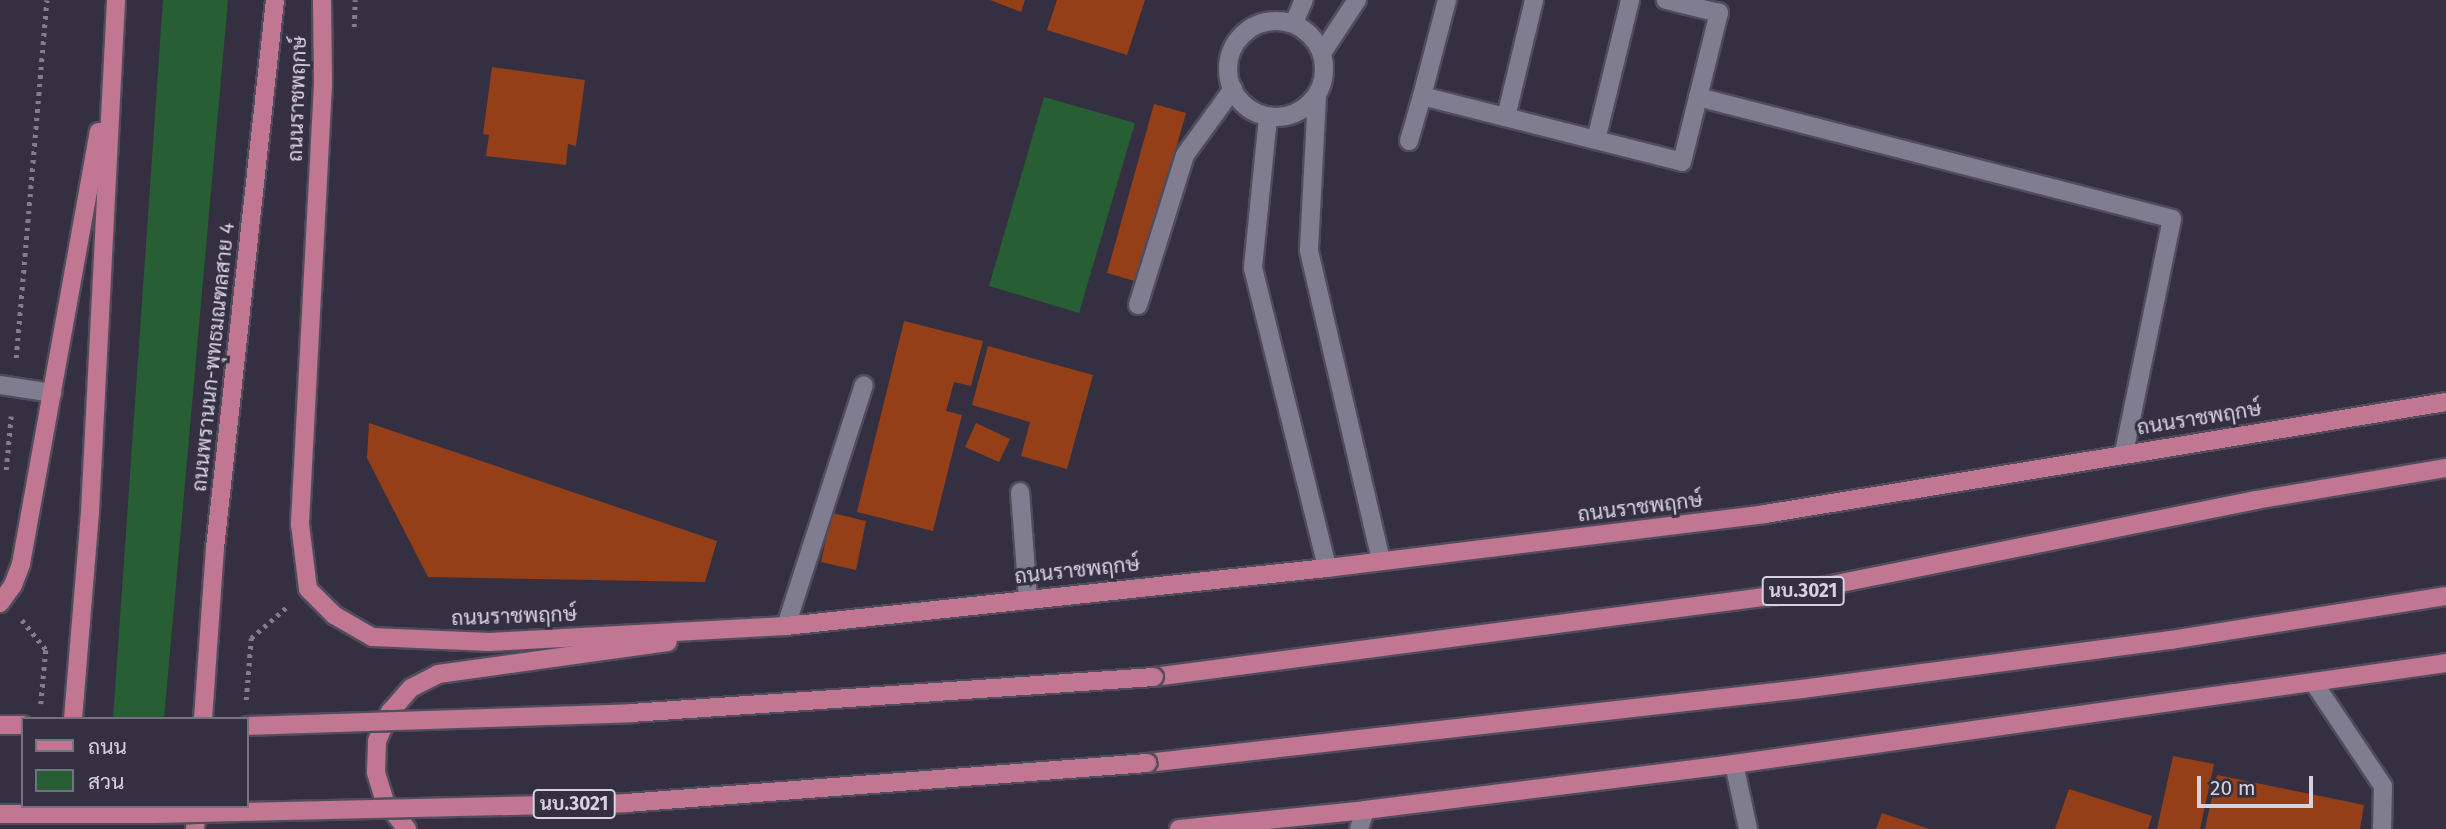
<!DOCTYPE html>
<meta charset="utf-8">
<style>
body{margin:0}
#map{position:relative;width:2446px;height:829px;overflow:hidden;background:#343042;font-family:"Fira Sans",Sarabun,sans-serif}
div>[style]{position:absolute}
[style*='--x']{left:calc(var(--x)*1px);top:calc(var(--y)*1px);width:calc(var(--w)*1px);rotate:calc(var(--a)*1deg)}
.green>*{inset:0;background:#275e34}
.building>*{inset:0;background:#953f18}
.path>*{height:4.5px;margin-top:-2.25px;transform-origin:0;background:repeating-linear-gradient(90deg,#807d8c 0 3.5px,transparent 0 8.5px)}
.roads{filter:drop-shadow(2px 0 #504c5b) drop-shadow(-2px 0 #504c5b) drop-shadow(0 2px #504c5b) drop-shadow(0 -2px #504c5b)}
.minor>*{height:18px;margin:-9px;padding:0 9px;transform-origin:9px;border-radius:9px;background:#817d91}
.minor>.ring{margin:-9px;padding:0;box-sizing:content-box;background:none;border:18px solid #817d91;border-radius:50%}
.major>*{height:18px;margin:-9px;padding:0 9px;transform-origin:9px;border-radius:9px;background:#c17692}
.bridges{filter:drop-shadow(2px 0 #504c5b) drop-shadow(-2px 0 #504c5b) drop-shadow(0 2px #504c5b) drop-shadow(0 -2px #504c5b)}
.major-bridge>*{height:18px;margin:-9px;padding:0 9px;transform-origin:9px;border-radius:9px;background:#c17692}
span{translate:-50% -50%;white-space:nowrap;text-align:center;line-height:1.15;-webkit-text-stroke:6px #343042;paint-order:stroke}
.shield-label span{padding:2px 5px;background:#343042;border:2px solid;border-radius:5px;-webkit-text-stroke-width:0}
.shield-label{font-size:19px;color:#d6d3df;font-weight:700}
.street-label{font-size:21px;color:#d6d3df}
.legend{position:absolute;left:21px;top:717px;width:228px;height:91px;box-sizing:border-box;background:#343042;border:2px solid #757181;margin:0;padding:9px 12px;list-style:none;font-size:21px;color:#d6d3df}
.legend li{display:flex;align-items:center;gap:14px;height:35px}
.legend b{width:35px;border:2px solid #757181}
.scale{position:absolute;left:2197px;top:776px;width:116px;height:32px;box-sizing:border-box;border:4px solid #d6d3df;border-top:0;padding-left:9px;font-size:21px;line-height:24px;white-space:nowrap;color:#d6d3df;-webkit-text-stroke:5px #343042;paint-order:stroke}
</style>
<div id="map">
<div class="green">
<div style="clip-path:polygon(163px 0,228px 0,164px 719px,113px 719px)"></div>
<div style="clip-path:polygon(1044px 97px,1135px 123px,1079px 313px,989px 286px)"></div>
</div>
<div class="building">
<div style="clip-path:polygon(990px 0,1025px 0,1021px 12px)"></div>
<div style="clip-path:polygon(1057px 0,1145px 0,1127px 55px,1047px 30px)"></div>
<div style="clip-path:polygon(492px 67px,585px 80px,576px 146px,568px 144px,566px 165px,486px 156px,489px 135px,483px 134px)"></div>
<div style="clip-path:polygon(1154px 104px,1186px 113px,1138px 282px,1107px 273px)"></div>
<div style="clip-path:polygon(904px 321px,983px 341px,971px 386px,954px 382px,946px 411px,962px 415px,933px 531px,857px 512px)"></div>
<div style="clip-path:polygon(988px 346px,1093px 375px,1067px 469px,1021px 456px,1030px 422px,972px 405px)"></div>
<div style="clip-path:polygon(369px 423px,717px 541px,705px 582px,428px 577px,367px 458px)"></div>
<div style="clip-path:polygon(976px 423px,1010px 439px,999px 462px,965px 447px)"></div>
<div style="clip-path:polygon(832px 513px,866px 521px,856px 570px,821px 562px)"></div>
<div style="clip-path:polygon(2173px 756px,2214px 764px,2200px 829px,2157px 829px)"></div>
<div style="clip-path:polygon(2217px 775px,2364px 805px,2360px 829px,2205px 829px)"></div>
<div style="clip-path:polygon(2069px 789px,2152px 816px,2148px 829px,2055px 829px)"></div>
<div style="clip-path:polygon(1882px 813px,1929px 829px,1876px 829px)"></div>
</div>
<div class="path">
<div style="--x:354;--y:27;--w:27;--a:-88"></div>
<div style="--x:16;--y:358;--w:359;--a:-85.1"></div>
<div style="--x:6;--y:470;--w:54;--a:-84.7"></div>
<div style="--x:22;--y:620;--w:38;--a:51"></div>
<div style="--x:46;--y:650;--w:54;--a:95.3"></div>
<div style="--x:246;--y:700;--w:62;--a:-85.4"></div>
<div style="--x:251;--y:638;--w:49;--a:-40.9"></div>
</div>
<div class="roads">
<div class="minor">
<div style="--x:1447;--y:0;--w:99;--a:104.6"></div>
<div style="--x:1422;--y:96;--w:268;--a:14.2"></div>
<div style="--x:1682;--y:162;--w:154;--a:-76.1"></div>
<div style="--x:1719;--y:13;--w:55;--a:-166.2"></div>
<div class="ring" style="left:1228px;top:21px;width:78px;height:78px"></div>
<div style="--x:1294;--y:23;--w:25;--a:-67"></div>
<div style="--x:1322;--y:53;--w:64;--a:-56.6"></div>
<div style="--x:1317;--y:96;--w:155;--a:93"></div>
<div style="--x:1309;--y:251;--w:318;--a:76.9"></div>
<div style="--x:1698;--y:97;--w:489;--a:14.4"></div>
<div style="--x:2172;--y:219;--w:239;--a:101.6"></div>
<div style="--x:1268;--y:117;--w:152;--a:95.7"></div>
<div style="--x:1253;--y:268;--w:309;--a:76.1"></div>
<div style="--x:1506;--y:117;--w:120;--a:-76.5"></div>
<div style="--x:1596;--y:140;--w:144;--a:-76.3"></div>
<div style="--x:1409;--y:141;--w:47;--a:-73.9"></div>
<div style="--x:1138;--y:305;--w:157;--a:-72.6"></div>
<div style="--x:1185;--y:155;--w:82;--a:-54"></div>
<div style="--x:0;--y:385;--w:53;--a:8.7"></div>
<div style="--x:1020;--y:492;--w:106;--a:85.7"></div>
<div style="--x:786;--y:626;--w:253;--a:-72.1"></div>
<div style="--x:2314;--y:683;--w:124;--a:56.2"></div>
<div style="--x:2383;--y:786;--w:43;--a:91.3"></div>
<div style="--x:1734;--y:764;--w:66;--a:77.8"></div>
<div style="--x:1359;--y:829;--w:20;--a:-72"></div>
</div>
<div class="major">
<div style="--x:322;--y:0;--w:84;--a:89.3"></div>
<div style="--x:323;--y:84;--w:441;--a:93"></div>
<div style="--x:300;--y:524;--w:65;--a:83"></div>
<div style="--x:308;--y:589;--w:37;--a:45"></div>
<div style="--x:334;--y:615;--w:44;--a:30.1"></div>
<div style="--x:372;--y:637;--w:117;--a:2.4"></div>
<div style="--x:489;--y:642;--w:297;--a:-3.1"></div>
<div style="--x:786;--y:626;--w:544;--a:-6.12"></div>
<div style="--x:1327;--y:568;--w:441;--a:-7"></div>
<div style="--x:1765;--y:514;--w:690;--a:-9.34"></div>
<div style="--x:0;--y:603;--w:22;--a:-54"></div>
<div style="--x:13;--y:585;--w:22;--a:-69"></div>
<div style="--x:21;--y:564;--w:439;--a:-79.8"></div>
<div style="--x:1154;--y:677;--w:637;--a:-7.48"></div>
<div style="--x:1786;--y:594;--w:479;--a:-11.3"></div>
<div style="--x:2256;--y:500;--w:193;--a:-9.6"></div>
<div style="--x:73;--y:719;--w:208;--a:-85.3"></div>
<div style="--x:90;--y:512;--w:513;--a:-87.09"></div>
<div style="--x:203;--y:719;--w:171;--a:-86"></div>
<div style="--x:215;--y:548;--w:551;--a:-83.75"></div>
<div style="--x:0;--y:725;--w:23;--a:0"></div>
<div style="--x:1147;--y:763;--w:659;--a:-6.45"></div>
<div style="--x:1802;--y:689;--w:372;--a:-7.6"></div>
<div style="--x:2171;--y:640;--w:278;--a:-9.1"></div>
<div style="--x:195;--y:829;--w:23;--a:-85"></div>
<div style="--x:407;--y:829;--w:35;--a:-129"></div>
<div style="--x:385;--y:802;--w:31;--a:-107"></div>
<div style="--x:376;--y:772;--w:31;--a:-88"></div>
<div style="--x:377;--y:741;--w:32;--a:-66"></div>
<div style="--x:390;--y:712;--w:32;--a:-49"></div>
<div style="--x:411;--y:688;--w:30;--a:-27"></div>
<div style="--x:438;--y:674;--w:232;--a:-7.9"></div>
<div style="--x:1179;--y:829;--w:187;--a:-5.8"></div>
<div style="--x:1365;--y:810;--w:372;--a:-7.1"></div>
<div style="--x:1734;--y:764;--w:719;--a:-8.07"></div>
</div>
</div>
<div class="bridges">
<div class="major-bridge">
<div style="--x:247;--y:726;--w:384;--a:-1.9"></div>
<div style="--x:631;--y:713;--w:524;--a:-3.94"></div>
<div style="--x:0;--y:814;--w:154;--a:0"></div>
<div style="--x:154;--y:814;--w:472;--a:-1.3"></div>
<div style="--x:626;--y:803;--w:523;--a:-4.39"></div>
</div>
</div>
<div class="shield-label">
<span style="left:1803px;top:591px">นบ.3021</span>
<span style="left:574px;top:804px">นบ.3021</span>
</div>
<div class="street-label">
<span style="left:297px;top:99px;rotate:-88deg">ถนนราชพฤกษ์</span>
<span style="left:213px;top:357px;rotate:-84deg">ถนนพรานนก-พุทธมณฑลสาย 4</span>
<span style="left:2199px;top:418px;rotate:-9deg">ถนนราชพฤกษ์</span>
<span style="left:1640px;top:507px;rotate:-7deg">ถนนราชพฤกษ์</span>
<span style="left:1077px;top:570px;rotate:-6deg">ถนนราชพฤกษ์</span>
<span style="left:514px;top:616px;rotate:-2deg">ถนนราชพฤกษ์</span>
</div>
<ul class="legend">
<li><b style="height:9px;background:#c17692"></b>ถนน</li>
<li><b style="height:19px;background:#275e34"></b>สวน</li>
</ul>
<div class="scale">20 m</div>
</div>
